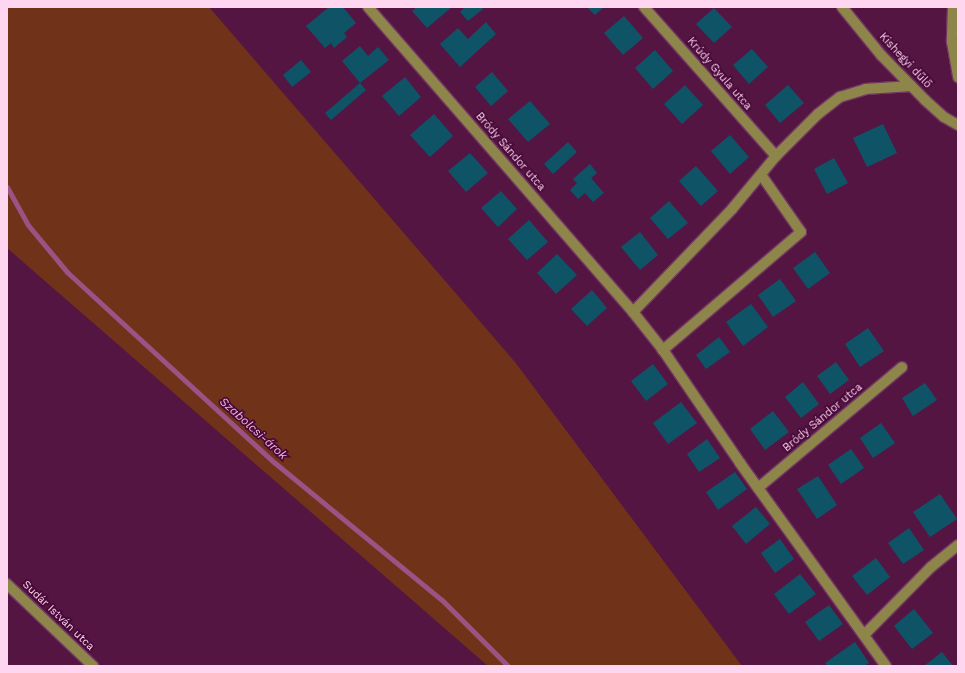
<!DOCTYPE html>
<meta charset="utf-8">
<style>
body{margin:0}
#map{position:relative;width:965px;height:673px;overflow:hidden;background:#541543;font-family:"Work Sans",sans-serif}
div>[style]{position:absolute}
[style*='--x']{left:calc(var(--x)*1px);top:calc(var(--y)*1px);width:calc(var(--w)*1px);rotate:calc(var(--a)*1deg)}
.green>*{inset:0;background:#71321a}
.stream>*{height:5px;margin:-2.5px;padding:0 2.5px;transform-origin:2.5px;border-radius:2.5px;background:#9c5284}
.building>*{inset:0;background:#0f5466}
.roads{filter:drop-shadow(1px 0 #733862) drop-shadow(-1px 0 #733862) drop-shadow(0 1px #733862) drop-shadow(0 -1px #733862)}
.minor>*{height:10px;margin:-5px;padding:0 5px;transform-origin:5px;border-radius:5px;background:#8e854a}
span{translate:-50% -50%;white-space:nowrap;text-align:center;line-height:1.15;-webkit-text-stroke:3.5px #480939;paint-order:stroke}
.street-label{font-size:11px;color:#fed6ef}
.water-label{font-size:12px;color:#f4b6de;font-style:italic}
.frame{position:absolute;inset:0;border:8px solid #fed6ef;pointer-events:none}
</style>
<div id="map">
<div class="green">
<div style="clip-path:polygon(7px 7px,209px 7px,515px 362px,742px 666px,488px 666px,7px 248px)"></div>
</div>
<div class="stream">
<div style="--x:7;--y:187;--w:43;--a:61.1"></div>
<div style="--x:28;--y:225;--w:61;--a:50.3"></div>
<div style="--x:67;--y:272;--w:282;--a:42.6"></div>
<div style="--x:275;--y:463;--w:216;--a:39.4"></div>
<div style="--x:442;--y:600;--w:93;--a:45"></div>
</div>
<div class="building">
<div style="clip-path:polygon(329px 7px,343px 7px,356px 23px,344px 33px,347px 37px,334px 48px,331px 43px,325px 48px,306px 26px)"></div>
<div style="clip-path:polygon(417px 7px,452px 7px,427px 28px,412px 11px)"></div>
<div style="clip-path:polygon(465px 7px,482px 7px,483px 9px,468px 21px,460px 12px)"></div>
<div style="clip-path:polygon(587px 7px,604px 7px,595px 15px)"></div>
<div style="clip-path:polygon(714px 8px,732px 27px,714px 43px,696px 24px)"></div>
<div style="clip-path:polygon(624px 16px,643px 38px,623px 55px,604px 33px)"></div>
<div style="clip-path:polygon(486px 22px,496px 34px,460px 67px,440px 44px,458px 28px,468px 39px)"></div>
<div style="clip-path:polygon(360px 46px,368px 56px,378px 47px,389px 60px,360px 83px,342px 61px)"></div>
<div style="clip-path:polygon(752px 49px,768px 67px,749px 84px,733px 65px)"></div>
<div style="clip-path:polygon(655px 50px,673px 71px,653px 89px,635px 68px)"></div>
<div style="clip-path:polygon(301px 60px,311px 72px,292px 87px,283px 75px)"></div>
<div style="clip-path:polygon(492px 72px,508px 91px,491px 106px,475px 87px)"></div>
<div style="clip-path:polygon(405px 77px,421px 97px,399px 116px,382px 96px)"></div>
<div style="clip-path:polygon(360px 83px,366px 90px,331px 120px,325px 113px)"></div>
<div style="clip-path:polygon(685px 85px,703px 105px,682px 124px,664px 104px)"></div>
<div style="clip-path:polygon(788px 85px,804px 103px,780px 123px,765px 105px)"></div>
<div style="clip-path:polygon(530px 101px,550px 124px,528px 142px,508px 119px)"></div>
<div style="clip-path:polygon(434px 114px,453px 136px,430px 157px,410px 135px)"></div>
<div style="clip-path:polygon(883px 124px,897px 153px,867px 167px,853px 138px)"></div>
<div style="clip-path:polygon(730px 135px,749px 157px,730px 174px,711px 151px)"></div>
<div style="clip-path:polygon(568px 142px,577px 152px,553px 174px,544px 164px)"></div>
<div style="clip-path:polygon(470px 153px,488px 173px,466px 192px,448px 171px)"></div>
<div style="clip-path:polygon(834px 158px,848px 183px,827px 194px,814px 169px)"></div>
<div style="clip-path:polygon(590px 164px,597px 173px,591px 178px,604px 193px,593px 202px,585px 193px,578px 199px,570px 190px,577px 183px,573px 179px)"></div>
<div style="clip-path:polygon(696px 166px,718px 191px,701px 206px,679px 181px)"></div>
<div style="clip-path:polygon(501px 191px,517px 209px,498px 227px,481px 208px)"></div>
<div style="clip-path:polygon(669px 201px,688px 223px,668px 239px,650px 218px)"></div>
<div style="clip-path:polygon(529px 220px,548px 242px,527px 260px,508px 239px)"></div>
<div style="clip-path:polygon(640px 232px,658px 255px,640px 270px,621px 247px)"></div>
<div style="clip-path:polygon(815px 252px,830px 273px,808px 289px,793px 268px)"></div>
<div style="clip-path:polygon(557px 254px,577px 275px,556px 294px,537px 273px)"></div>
<div style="clip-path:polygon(780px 279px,796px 301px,773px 317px,758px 295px)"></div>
<div style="clip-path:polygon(592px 290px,607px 308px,587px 326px,571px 309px)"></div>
<div style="clip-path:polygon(751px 304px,768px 327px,743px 346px,726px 322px)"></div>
<div style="clip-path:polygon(868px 328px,884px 351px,860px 367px,845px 344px)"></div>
<div style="clip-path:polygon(719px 337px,730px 352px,706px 369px,696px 355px)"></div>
<div style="clip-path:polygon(836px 362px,849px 380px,830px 394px,817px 376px)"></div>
<div style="clip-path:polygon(653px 364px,668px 384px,646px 401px,631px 381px)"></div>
<div style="clip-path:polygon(803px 382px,819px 404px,801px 418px,785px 397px)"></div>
<div style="clip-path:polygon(925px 383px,937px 400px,913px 416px,902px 398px)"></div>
<div style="clip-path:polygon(681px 402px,697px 423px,668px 444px,653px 423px)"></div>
<div style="clip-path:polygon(773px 411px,789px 432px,765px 450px,750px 429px)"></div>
<div style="clip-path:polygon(881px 423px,895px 443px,873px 458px,860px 438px)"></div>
<div style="clip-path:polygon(707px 439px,720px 458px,699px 472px,687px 454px)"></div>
<div style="clip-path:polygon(851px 449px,864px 468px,841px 484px,828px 465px)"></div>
<div style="clip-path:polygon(735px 472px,747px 489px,718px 510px,706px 492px)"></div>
<div style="clip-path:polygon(818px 476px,837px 505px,817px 519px,797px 489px)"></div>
<div style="clip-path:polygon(940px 494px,957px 519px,930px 537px,913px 512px)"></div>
<div style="clip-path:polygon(756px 507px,770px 524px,746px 544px,732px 526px)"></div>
<div style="clip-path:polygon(909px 528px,924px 550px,903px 564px,888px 543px)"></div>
<div style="clip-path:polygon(780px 539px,794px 559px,775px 573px,761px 553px)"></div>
<div style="clip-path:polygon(876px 558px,890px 577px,867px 595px,852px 576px)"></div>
<div style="clip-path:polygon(800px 574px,816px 594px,789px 614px,774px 594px)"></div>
<div style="clip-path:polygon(829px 605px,843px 624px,819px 641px,805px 622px)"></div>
<div style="clip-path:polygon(914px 609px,933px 633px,912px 649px,894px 626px)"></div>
<div style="clip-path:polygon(855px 642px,869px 663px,864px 666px,828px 666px,825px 663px)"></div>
<div style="clip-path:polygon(942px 652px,953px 666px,924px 666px)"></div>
</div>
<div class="roads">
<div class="minor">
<div style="--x:368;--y:7;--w:404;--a:49"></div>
<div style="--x:644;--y:7;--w:199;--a:48.5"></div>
<div style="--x:842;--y:7;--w:62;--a:50.9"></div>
<div style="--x:881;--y:55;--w:63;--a:45.6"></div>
<div style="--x:925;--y:100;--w:25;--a:42"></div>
<div style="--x:944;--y:117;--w:16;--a:30"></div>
<div style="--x:953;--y:7;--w:35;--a:92"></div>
<div style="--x:952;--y:42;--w:36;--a:80"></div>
<div style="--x:762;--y:176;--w:68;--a:55.1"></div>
<div style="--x:801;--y:232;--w:182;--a:139.5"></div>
<div style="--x:663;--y:350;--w:48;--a:-128.3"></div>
<div style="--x:633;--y:312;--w:143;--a:-46.1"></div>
<div style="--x:732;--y:209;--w:69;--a:-50.3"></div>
<div style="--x:776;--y:156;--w:59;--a:-45"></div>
<div style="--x:818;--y:114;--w:28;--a:-38"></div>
<div style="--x:840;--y:97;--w:27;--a:-17"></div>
<div style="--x:866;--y:89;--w:45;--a:-3.8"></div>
<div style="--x:663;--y:350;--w:137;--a:55.7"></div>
<div style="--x:740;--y:463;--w:250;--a:54.3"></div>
<div style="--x:758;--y:488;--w:188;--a:-40"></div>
<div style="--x:7;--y:584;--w:119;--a:43.6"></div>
<div style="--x:864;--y:635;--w:95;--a:-45.4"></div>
<div style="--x:931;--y:567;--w:35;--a:-39"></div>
</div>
</div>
<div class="street-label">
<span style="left:905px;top:61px;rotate:47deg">Kishegyi dűlő</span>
<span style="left:719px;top:74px;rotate:49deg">Krúdy Gyula utca</span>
<span style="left:510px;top:152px;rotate:49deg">Bródy Sándor utca</span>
<span style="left:823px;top:418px;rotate:-40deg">Bródy Sándor utca</span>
<span style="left:58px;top:616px;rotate:44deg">Sudár István utca</span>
</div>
<div class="water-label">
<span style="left:253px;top:429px;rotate:42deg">Szabolcsi-árok</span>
</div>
<div class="frame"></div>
</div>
